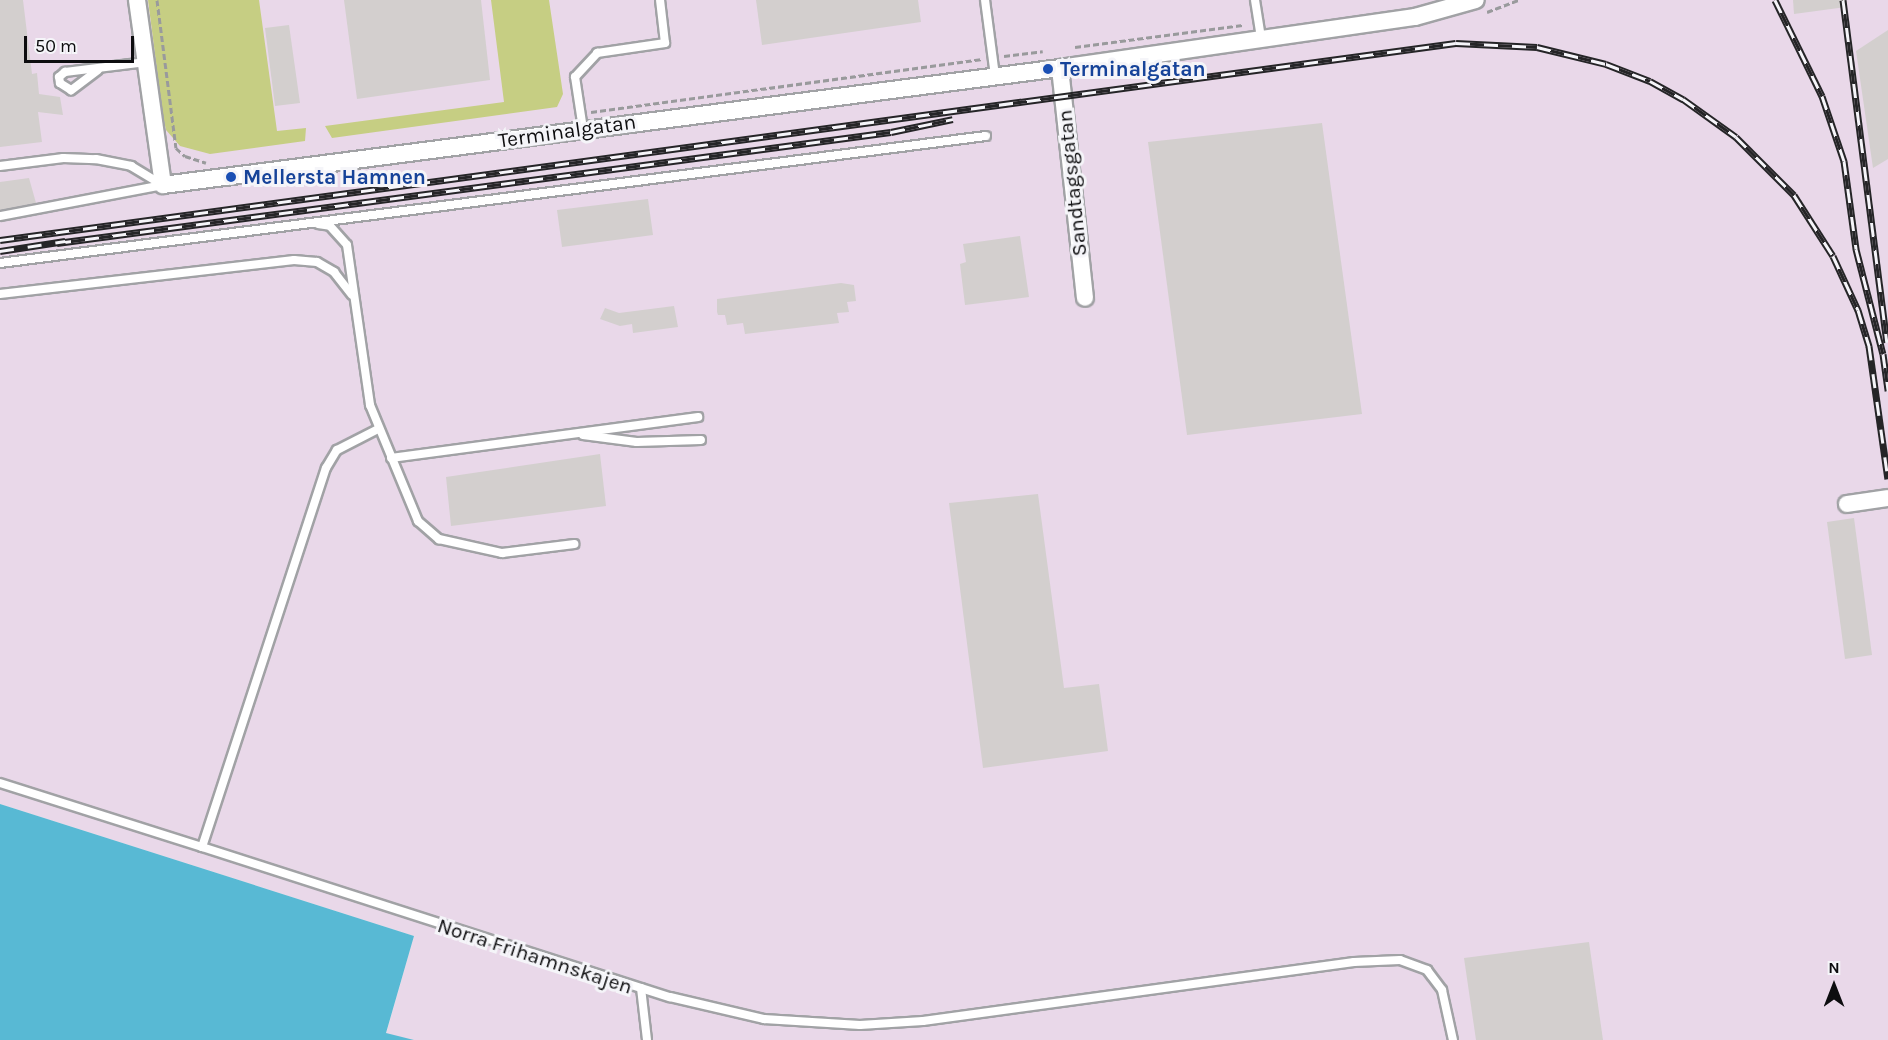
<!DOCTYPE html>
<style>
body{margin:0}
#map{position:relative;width:1888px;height:1040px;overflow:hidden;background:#e7e8eb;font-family:Karla,sans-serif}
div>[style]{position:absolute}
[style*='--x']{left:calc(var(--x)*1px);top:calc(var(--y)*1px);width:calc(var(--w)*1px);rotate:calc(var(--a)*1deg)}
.industrial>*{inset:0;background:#e9d8e9}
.green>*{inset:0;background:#c6ce83}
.water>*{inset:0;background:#58b9d4}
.building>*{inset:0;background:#d3cfce}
.path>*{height:3px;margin-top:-1.5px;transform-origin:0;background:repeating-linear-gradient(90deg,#999a9c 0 6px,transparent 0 9px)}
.roads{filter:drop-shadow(2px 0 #a1a2a5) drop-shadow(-2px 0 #a1a2a5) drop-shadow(0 2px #a1a2a5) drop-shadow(0 -2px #a1a2a5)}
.lane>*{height:8px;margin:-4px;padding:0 4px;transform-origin:4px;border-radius:4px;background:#fff}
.street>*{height:16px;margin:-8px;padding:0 8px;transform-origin:8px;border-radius:8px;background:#fff}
.rail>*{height:7px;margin-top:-3.5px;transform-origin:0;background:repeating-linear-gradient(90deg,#f5f5f9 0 14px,#252527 0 28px);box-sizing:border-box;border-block:2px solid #252527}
.dots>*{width:16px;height:16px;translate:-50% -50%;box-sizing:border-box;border:3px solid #f5f5f9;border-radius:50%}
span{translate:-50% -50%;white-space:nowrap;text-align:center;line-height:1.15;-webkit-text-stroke:6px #f5f5f9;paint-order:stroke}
.transit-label{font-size:21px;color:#164399;font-weight:700}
.left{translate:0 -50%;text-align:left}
.street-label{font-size:21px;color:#0d0d0f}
.north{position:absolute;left:1804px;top:956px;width:60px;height:60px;-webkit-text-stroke:4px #f5f5f9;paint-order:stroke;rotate:0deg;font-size:16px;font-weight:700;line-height:24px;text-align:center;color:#0d0d0f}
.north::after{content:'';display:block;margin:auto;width:21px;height:27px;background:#0d0d0f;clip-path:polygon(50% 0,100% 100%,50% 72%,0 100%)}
.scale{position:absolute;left:24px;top:36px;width:110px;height:27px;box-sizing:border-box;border:3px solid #0d0d0f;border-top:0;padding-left:8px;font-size:18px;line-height:21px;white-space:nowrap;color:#0d0d0f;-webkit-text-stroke:4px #f5f5f9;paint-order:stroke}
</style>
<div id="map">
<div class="industrial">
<div style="clip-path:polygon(0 0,1888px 0,1888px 1040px,414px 1040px,386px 1034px,414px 936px,0 804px)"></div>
</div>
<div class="green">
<div style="clip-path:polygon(148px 0,259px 0,277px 131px,306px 128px,305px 141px,210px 154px,180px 146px,166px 130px,163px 116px)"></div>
<div style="clip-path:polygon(491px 0,549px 0,563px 94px,557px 107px,332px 138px,325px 126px,504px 102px)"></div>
</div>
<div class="water">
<div style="clip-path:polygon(0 804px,414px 936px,386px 1033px,414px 1040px,0 1040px)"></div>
</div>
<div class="building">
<div style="clip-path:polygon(0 0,23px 0,32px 74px,37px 73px,39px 94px,60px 97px,63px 115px,38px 112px,42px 142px,0 147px)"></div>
<div style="clip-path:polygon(344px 0,481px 0,490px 80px,357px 99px)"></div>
<div style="clip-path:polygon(756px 0,918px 0,921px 22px,762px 45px)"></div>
<div style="clip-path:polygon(1793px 0,1846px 0,1846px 7px,1794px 14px)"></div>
<div style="clip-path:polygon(289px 25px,300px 103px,275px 106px,265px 28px)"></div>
<div style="clip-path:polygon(1888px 30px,1888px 159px,1873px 168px,1856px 51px)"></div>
<div style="clip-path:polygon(1322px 123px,1362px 414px,1187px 435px,1148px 142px)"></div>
<div style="clip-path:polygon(29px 178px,36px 203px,0 210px,0 182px)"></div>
<div style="clip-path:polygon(648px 199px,653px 235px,562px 247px,557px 210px)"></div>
<div style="clip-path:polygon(1020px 236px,1029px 297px,965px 305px,960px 264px,966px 262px,963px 244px)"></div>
<div style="clip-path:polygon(841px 283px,854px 285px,856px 301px,847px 302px,849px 312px,837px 313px,839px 323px,745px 334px,743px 323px,727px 325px,725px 315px,718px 315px,717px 312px,717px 299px)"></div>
<div style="clip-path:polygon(674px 306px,678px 327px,633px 333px,632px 324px,620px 326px,600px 319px,605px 308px,619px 313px)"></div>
<div style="clip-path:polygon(600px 454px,606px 506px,451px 526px,446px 477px)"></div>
<div style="clip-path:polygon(1038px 494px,1064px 688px,1099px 684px,1108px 751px,983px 768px,949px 503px)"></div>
<div style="clip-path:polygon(1854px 518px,1872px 655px,1845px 659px,1827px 522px)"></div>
<div style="clip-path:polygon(1589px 942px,1603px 1040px,1476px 1040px,1464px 958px)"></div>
</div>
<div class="path">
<div style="--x:157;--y:0;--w:149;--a:82.7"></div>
<div style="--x:176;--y:148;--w:12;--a:42"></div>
<div style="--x:185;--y:156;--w:22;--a:18"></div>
<div style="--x:1487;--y:12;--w:34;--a:-21"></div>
<div style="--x:1075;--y:47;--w:169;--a:-7.5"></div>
<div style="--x:1004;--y:56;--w:39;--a:-7"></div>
<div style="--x:591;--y:112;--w:395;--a:-7.7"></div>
</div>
<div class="roads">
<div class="lane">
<div style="--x:985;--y:0;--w:77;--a:82.5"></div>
<div style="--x:1255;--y:0;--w:39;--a:81"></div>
<div style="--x:98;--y:70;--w:34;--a:143"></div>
<div style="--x:71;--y:90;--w:13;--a:-148"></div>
<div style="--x:60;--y:83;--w:6;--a:-99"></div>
<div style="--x:59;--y:77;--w:8;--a:-40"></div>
<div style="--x:65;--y:72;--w:82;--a:-7"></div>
<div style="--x:583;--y:129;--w:53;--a:-98.7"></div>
<div style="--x:575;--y:77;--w:33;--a:-47"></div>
<div style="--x:597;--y:53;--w:69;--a:-8.4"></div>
<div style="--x:665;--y:43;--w:43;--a:-96.6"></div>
<div style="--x:0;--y:166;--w:64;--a:-7.2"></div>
<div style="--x:63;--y:158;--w:33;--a:2"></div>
<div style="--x:96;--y:159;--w:36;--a:11"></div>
<div style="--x:131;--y:166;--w:37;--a:31"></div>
<div style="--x:163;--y:185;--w:166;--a:169.2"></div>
<div style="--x:318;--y:224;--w:12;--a:9"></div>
<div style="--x:330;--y:226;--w:25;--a:48"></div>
<div style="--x:347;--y:245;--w:162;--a:81.8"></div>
<div style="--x:370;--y:405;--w:126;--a:67.5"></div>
<div style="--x:418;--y:521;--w:28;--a:41"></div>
<div style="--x:439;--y:539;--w:65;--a:12.5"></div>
<div style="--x:502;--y:553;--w:73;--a:-7.1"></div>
<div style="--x:0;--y:263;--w:994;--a:-7.34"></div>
<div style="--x:0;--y:294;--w:296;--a:-6.6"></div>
<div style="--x:294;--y:260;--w:23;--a:5"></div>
<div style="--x:317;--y:262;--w:20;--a:30"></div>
<div style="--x:334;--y:272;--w:29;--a:52"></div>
<div style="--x:583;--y:435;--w:54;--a:7.4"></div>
<div style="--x:637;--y:442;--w:64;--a:-1.8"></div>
<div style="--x:391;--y:458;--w:310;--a:-7.6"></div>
<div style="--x:0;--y:783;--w:212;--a:17.6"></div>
<div style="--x:202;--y:847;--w:399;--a:-71.9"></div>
<div style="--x:326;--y:468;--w:21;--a:-59"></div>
<div style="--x:337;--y:450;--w:46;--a:-27.1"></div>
<div style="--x:202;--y:847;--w:491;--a:17.8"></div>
<div style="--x:670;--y:997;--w:97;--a:13.2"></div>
<div style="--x:764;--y:1019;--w:96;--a:3.6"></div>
<div style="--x:860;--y:1025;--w:63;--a:-3.6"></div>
<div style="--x:923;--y:1021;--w:435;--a:-7.8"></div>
<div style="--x:1354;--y:962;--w:46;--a:-2.5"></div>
<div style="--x:1400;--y:960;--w:29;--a:20"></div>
<div style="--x:1427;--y:970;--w:25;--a:53"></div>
<div style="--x:1442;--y:990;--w:51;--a:77.6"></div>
<div style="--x:641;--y:988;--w:52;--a:83.4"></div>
</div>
<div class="street">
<div style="--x:137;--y:0;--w:187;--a:82"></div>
<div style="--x:163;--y:185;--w:905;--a:-7.43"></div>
<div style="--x:1060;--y:68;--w:359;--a:-8.2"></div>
<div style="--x:1415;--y:17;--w:63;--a:-15.6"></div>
<div style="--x:1060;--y:68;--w:231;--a:83.8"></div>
<div style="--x:1847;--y:504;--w:41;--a:-8.3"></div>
</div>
</div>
<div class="rail">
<div style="--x:1775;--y:0;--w:107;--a:63.9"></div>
<div style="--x:1822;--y:96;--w:69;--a:71.3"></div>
<div style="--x:1844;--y:161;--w:89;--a:82.2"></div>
<div style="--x:1856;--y:249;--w:108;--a:75.6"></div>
<div style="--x:1883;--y:354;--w:37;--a:82"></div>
<div style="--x:1843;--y:0;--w:345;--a:82.7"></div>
<div style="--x:0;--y:240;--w:1469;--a:-7.71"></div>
<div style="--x:1456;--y:43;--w:81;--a:2.8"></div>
<div style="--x:1537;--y:47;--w:71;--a:13.8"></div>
<div style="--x:1606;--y:64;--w:47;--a:21.1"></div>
<div style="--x:1650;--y:81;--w:38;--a:29"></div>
<div style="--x:1683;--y:99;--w:65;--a:35.6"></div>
<div style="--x:1736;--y:137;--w:82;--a:45"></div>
<div style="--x:1794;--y:195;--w:72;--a:57.4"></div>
<div style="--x:1833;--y:256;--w:60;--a:65.2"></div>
<div style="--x:1858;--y:310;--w:38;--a:73"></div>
<div style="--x:1869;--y:346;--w:134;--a:81.9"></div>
<div style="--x:57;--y:243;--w:841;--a:-7.58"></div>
<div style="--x:891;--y:132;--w:63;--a:-11.8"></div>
<div style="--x:0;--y:251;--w:66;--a:-8.7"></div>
</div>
<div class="dots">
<div style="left:1048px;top:69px;background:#1a4fb4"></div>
<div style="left:231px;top:177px;background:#1a4fb4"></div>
</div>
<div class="transit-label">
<span class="left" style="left:1060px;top:69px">Terminalgatan</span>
<span class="left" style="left:243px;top:177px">Mellersta Hamnen</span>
</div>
<div class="street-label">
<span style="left:567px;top:131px;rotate:-8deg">Terminalgatan</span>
<span style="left:1072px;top:183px;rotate:-96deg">Sandtagsgatan</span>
<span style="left:535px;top:956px;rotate:18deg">Norra Frihamnskajen</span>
</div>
<div class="north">N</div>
<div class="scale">50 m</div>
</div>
